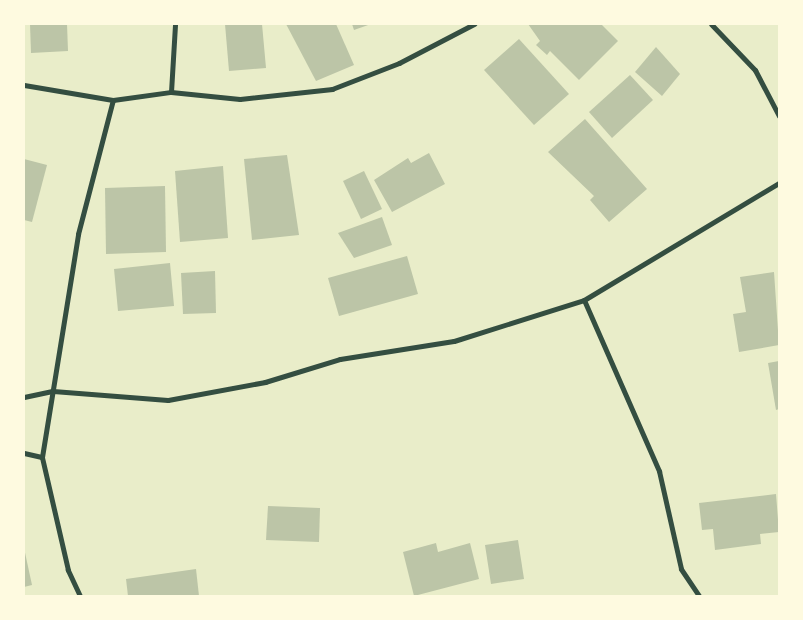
<!DOCTYPE html>
<style>
body{margin:0}
#map{position:relative;width:803px;height:620px;overflow:hidden;background:#e9edc9;font-family:"DejaVu Sans",sans-serif}
div>[style]{position:absolute}
[style*='--x']{left:calc(var(--x)*1px);top:calc(var(--y)*1px);width:calc(var(--w)*1px);rotate:calc(var(--a)*1deg)}
.building>*{inset:0;background:#bcc5a7}
.minor>*{height:5px;margin:-2.5px;padding:0 2.5px;transform-origin:2.5px;border-radius:2.5px;background:#344e41}
span{translate:-50% -50%;white-space:nowrap;text-align:center;line-height:1.15;-webkit-text-stroke:5px #fefae0;paint-order:stroke}
.frame{position:absolute;inset:0;border:25px solid #fefae0;pointer-events:none}
</style>
<div id="map">
<div class="building">
<div style="clip-path:polygon(30px 24px,67px 24px,68px 51px,31px 53px)"></div>
<div style="clip-path:polygon(225px 24px,262px 24px,266px 68px,229px 71px)"></div>
<div style="clip-path:polygon(286px 24px,336px 24px,354px 65px,316px 81px)"></div>
<div style="clip-path:polygon(352px 24px,371px 24px,354px 30px)"></div>
<div style="clip-path:polygon(528px 24px,601px 24px,618px 41px,579px 80px,550px 51px,547px 55px,536px 45px,540px 41px)"></div>
<div style="clip-path:polygon(519px 39px,569px 94px,534px 125px,484px 70px)"></div>
<div style="clip-path:polygon(656px 47px,680px 74px,662px 96px,635px 72px)"></div>
<div style="clip-path:polygon(630px 75px,653px 100px,612px 138px,589px 112px)"></div>
<div style="clip-path:polygon(585px 119px,647px 189px,609px 222px,590px 200px,594px 196px,548px 152px)"></div>
<div style="clip-path:polygon(429px 153px,445px 184px,392px 212px,374px 180px,408px 158px,411px 163px)"></div>
<div style="clip-path:polygon(287px 155px,299px 235px,252px 240px,244px 159px)"></div>
<div style="clip-path:polygon(24px 159px,47px 165px,32px 222px,24px 220px)"></div>
<div style="clip-path:polygon(223px 166px,228px 238px,180px 242px,175px 171px)"></div>
<div style="clip-path:polygon(364px 171px,382px 209px,361px 219px,343px 181px)"></div>
<div style="clip-path:polygon(165px 186px,166px 252px,106px 254px,105px 188px)"></div>
<div style="clip-path:polygon(382px 217px,392px 245px,354px 258px,338px 233px)"></div>
<div style="clip-path:polygon(407px 256px,418px 294px,339px 316px,328px 278px)"></div>
<div style="clip-path:polygon(170px 263px,174px 306px,118px 311px,114px 269px)"></div>
<div style="clip-path:polygon(215px 271px,216px 313px,183px 314px,181px 273px)"></div>
<div style="clip-path:polygon(774px 272px,779px 345px,739px 352px,733px 314px,746px 312px,740px 277px)"></div>
<div style="clip-path:polygon(779px 361px,779px 409px,776px 410px,768px 363px)"></div>
<div style="clip-path:polygon(776px 494px,779px 532px,760px 534px,761px 544px,715px 550px,713px 529px,702px 530px,699px 503px)"></div>
<div style="clip-path:polygon(268px 506px,320px 508px,319px 542px,266px 540px)"></div>
<div style="clip-path:polygon(518px 540px,524px 579px,491px 584px,485px 545px)"></div>
<div style="clip-path:polygon(436px 543px,438px 552px,470px 543px,479px 579px,414px 596px,403px 552px)"></div>
<div style="clip-path:polygon(24px 548px,32px 585px,24px 587px)"></div>
<div style="clip-path:polygon(196px 569px,199px 596px,128px 596px,126px 579px)"></div>
</div>
<div class="minor">
<div style="--x:711;--y:24;--w:64;--a:46.3"></div>
<div style="--x:755;--y:70;--w:52;--a:62.4"></div>
<div style="--x:24;--y:85;--w:90;--a:9.6"></div>
<div style="--x:113;--y:100;--w:59;--a:-7.9"></div>
<div style="--x:171;--y:92;--w:69;--a:5.8"></div>
<div style="--x:240;--y:99;--w:93;--a:-6.2"></div>
<div style="--x:332;--y:89;--w:72;--a:-21.2"></div>
<div style="--x:399;--y:63;--w:85;--a:-27.5"></div>
<div style="--x:171;--y:92;--w:68;--a:-86.6"></div>
<div style="--x:584;--y:300;--w:187;--a:66.3"></div>
<div style="--x:659;--y:471;--w:100;--a:77.3"></div>
<div style="--x:681;--y:569;--w:32;--a:56"></div>
<div style="--x:24;--y:397;--w:30;--a:-12"></div>
<div style="--x:53;--y:391;--w:115;--a:4.5"></div>
<div style="--x:168;--y:400;--w:99;--a:-10.5"></div>
<div style="--x:265;--y:382;--w:78;--a:-17"></div>
<div style="--x:340;--y:359;--w:115;--a:-9"></div>
<div style="--x:454;--y:341;--w:136;--a:-17.5"></div>
<div style="--x:584;--y:300;--w:227;--a:-31"></div>
<div style="--x:24;--y:453;--w:18;--a:13"></div>
<div style="--x:80;--y:596;--w:29;--a:-115"></div>
<div style="--x:68;--y:570;--w:116;--a:-103"></div>
<div style="--x:42;--y:457;--w:226;--a:-80.8"></div>
<div style="--x:78;--y:234;--w:138;--a:-75.4"></div>
</div>
<div class="frame"></div>
</div>
